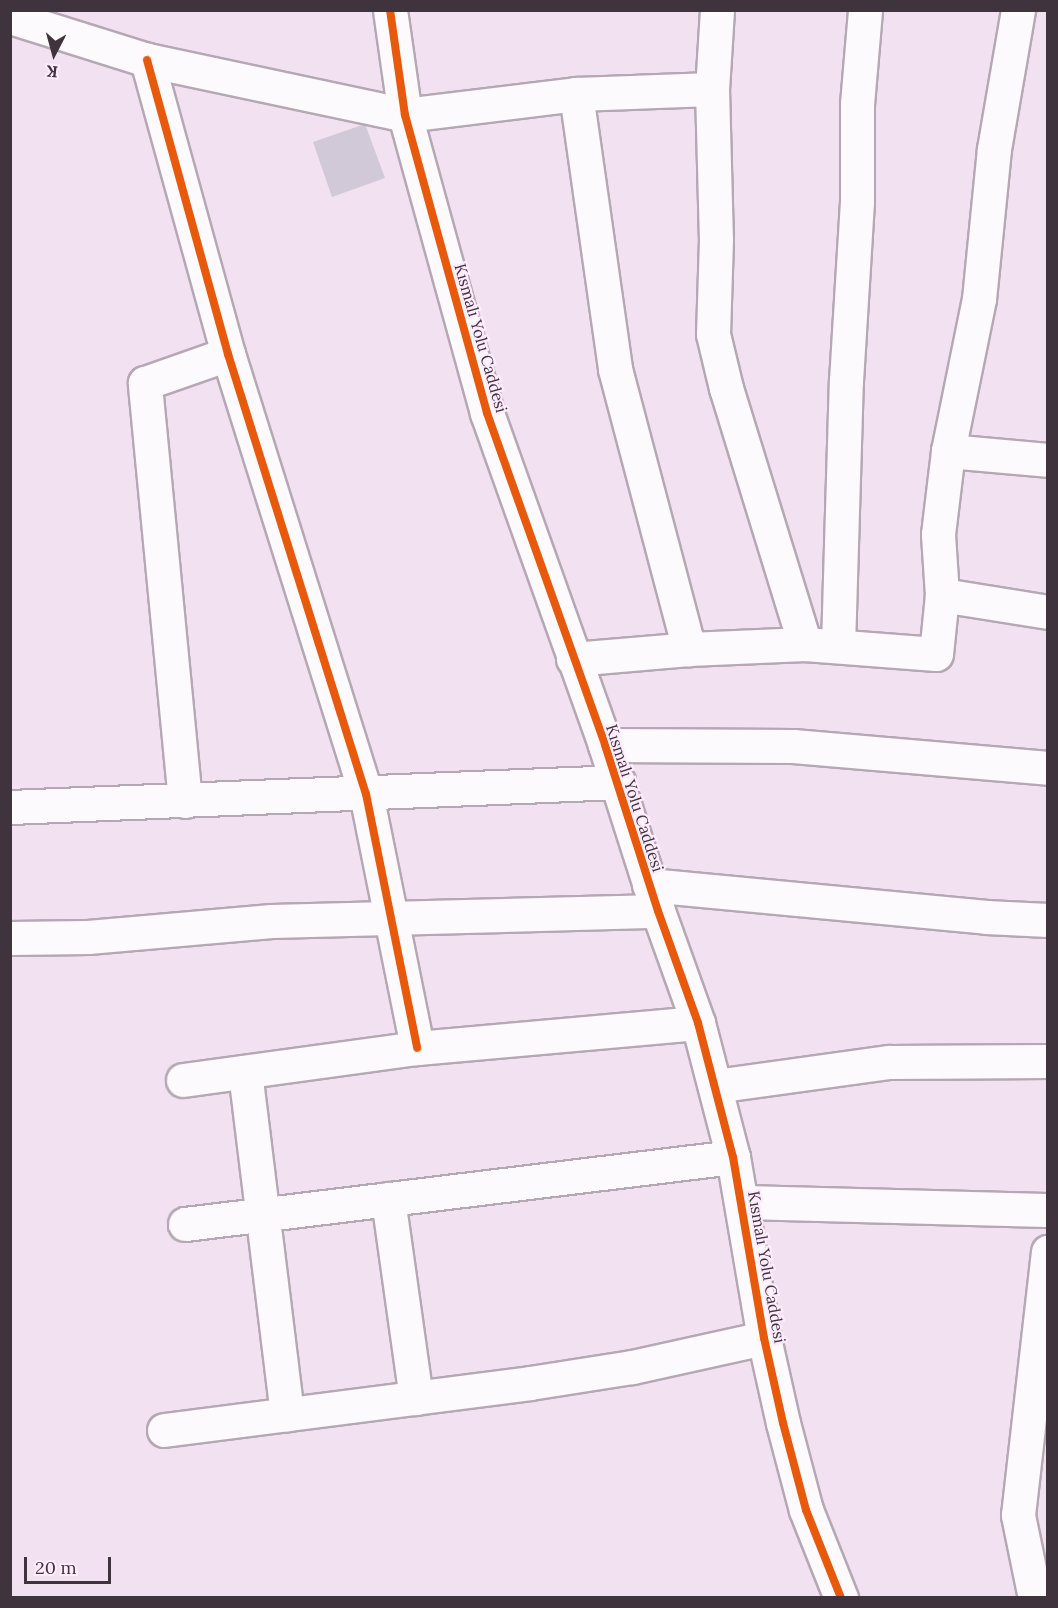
<!DOCTYPE html>
<meta charset="utf-8">
<style>
body{margin:0}
#map{position:relative;width:1058px;height:1608px;overflow:hidden;background:#f2e1f0;font-family:Lora,serif}
div>[style]{position:absolute}
[style*='--x']{left:calc(var(--x)*1px);top:calc(var(--y)*1px);width:calc(var(--w)*1px);rotate:calc(var(--a)*1deg)}
.building>*{inset:0;background:#d1c9d7}
.roads{filter:drop-shadow(2px 0 #b5a8b4) drop-shadow(-2px 0 #b5a8b4) drop-shadow(0 2px #b5a8b4) drop-shadow(0 -2px #b5a8b4)}
.minor>*{height:33px;margin:-16.5px;padding:0 16.5px;transform-origin:16.5px;border-radius:16.5px;background:#fdfafd}
.tertiary>*{height:33px;margin:-16.5px;padding:0 16.5px;transform-origin:16.5px;border-radius:16.5px;background:#fdfafd}
.cycleway>*{height:8px;margin:-4px;padding:0 4px;transform-origin:4px;border-radius:4px;background:#e8590c}
span{translate:-50% -50%;white-space:nowrap;text-align:center;line-height:1.15;-webkit-text-stroke:4.5px #feecfc;paint-order:stroke}
.street-label{font-size:16px;color:#3f343e}
.frame{position:absolute;inset:0;border:12px solid #3f343e;pointer-events:none}
.north{position:absolute;left:24px;top:24px;width:60px;height:60px;-webkit-text-stroke:4px #feecfc;paint-order:stroke;rotate:186deg;font-size:16px;font-weight:700;line-height:24px;text-align:center;color:#3f343e}
.north::after{content:'';display:block;margin:auto;width:21px;height:27px;background:#3f343e;clip-path:polygon(50% 0,100% 100%,50% 72%,0 100%)}
.scale{position:absolute;left:24px;top:1557px;width:87px;height:27px;box-sizing:border-box;border:3px solid #3f343e;border-top:0;padding-left:8px;font-size:18px;line-height:21px;white-space:nowrap;color:#3f343e;-webkit-text-stroke:4px #feecfc;paint-order:stroke}
</style>
<div id="map">
<div class="building">
<div style="clip-path:polygon(365px 124px,385px 178px,332px 197px,313px 142px)"></div>
</div>
<div class="roads">
<div class="minor">
<div style="--x:717;--y:10;--w:79;--a:93.6"></div>
<div style="--x:712;--y:89;--w:150;--a:88.5"></div>
<div style="--x:716;--y:239;--w:95;--a:91.8"></div>
<div style="--x:713;--y:334;--w:56;--a:76.5"></div>
<div style="--x:726;--y:388;--w:268;--a:72.9"></div>
<div style="--x:10;--y:17;--w:144;--a:17.4"></div>
<div style="--x:147;--y:60;--w:264;--a:12"></div>
<div style="--x:405;--y:115;--w:172;--a:-7"></div>
<div style="--x:576;--y:94;--w:136;--a:-2.1"></div>
<div style="--x:147;--y:60;--w:305;--a:74.6"></div>
<div style="--x:228;--y:354;--w:461;--a:72.6"></div>
<div style="--x:366;--y:794;--w:259;--a:78.6"></div>
<div style="--x:576;--y:94;--w:278;--a:81.9"></div>
<div style="--x:615;--y:369;--w:290;--a:75.2"></div>
<div style="--x:948;--y:451;--w:100;--a:5.1"></div>
<div style="--x:942;--y:595;--w:107;--a:9.1"></div>
<div style="--x:838;--y:646;--w:265;--a:-88.3"></div>
<div style="--x:846;--y:381;--w:179;--a:-86.5"></div>
<div style="--x:857;--y:202;--w:98;--a:-90"></div>
<div style="--x:857;--y:104;--w:94;--a:-85.1"></div>
<div style="--x:573;--y:659;--w:116;--a:-4.9"></div>
<div style="--x:689;--y:649;--w:116;--a:-2.5"></div>
<div style="--x:805;--y:644;--w:131;--a:4.4"></div>
<div style="--x:936;--y:654;--w:59;--a:-84.2"></div>
<div style="--x:942;--y:595;--w:61;--a:-93.8"></div>
<div style="--x:938;--y:534;--w:84;--a:-83.1"></div>
<div style="--x:948;--y:451;--w:155;--a:-78.5"></div>
<div style="--x:979;--y:299;--w:151;--a:-84.3"></div>
<div style="--x:994;--y:149;--w:141;--a:-80.2"></div>
<div style="--x:605;--y:745;--w:188;--a:0.3"></div>
<div style="--x:793;--y:746;--w:256;--a:4.9"></div>
<div style="--x:185;--y:801;--w:420;--a:-95.5"></div>
<div style="--x:145;--y:383;--w:88;--a:-19.3"></div>
<div style="--x:10;--y:807;--w:609;--a:-2.35"></div>
<div style="--x:649;--y:885;--w:339;--a:5.4"></div>
<div style="--x:986;--y:917;--w:62;--a:2.8"></div>
<div style="--x:10;--y:938;--w:78;--a:-0.7"></div>
<div style="--x:88;--y:937;--w:184;--a:-5"></div>
<div style="--x:271;--y:921;--w:387;--a:-1.5"></div>
<div style="--x:245;--y:1072;--w:345;--a:83"></div>
<div style="--x:183;--y:1080;--w:236;--a:-7.8"></div>
<div style="--x:417;--y:1048;--w:282;--a:-5.1"></div>
<div style="--x:715;--y:1086;--w:176;--a:-7.9"></div>
<div style="--x:889;--y:1062;--w:159;--a:-0.4"></div>
<div style="--x:388;--y:1199;--w:201;--a:82"></div>
<div style="--x:742;--y:1202;--w:306;--a:1.5"></div>
<div style="--x:185;--y:1224;--w:552;--a:-6.97"></div>
<div style="--x:164;--y:1430;--w:369;--a:-7.3"></div>
<div style="--x:530;--y:1383;--w:103;--a:-8.9"></div>
<div style="--x:632;--y:1367;--w:135;--a:-12.4"></div>
<div style="--x:1035;--y:1598;--w:85;--a:-101.6"></div>
<div style="--x:1018;--y:1515;--w:265;--a:-83.5"></div>
</div>
<div class="tertiary">
<div style="--x:390;--y:10;--w:106;--a:81.9"></div>
<div style="--x:405;--y:115;--w:309;--a:74.6"></div>
<div style="--x:487;--y:413;--w:352;--a:70.4"></div>
<div style="--x:605;--y:745;--w:174;--a:72.3"></div>
<div style="--x:658;--y:911;--w:119;--a:70.3"></div>
<div style="--x:698;--y:1023;--w:138;--a:75.4"></div>
<div style="--x:733;--y:1157;--w:184;--a:80.3"></div>
<div style="--x:764;--y:1338;--w:87;--a:77.4"></div>
<div style="--x:783;--y:1423;--w:90;--a:75.2"></div>
<div style="--x:806;--y:1510;--w:95;--a:68.3"></div>
</div>
</div>
<div class="cycleway">
<div style="--x:390;--y:10;--w:106;--a:81.9"></div>
<div style="--x:405;--y:115;--w:309;--a:74.6"></div>
<div style="--x:487;--y:413;--w:352;--a:70.4"></div>
<div style="--x:605;--y:745;--w:174;--a:72.3"></div>
<div style="--x:658;--y:911;--w:119;--a:70.3"></div>
<div style="--x:698;--y:1023;--w:138;--a:75.4"></div>
<div style="--x:733;--y:1157;--w:184;--a:80.3"></div>
<div style="--x:764;--y:1338;--w:87;--a:77.4"></div>
<div style="--x:783;--y:1423;--w:90;--a:75.2"></div>
<div style="--x:806;--y:1510;--w:95;--a:68.3"></div>
<div style="--x:147;--y:60;--w:305;--a:74.6"></div>
<div style="--x:228;--y:354;--w:461;--a:72.6"></div>
<div style="--x:366;--y:794;--w:259;--a:78.6"></div>
</div>
<div class="street-label">
<span style="left:481px;top:338px;rotate:74deg">Kısmalı Yolu Caddesi</span>
<span style="left:635px;top:798px;rotate:72deg">Kısmalı Yolu Caddesi</span>
<span style="left:767px;top:1267px;rotate:80deg">Kısmalı Yolu Caddesi</span>
</div>
<div class="frame"></div>
<div class="north">K</div>
<div class="scale">20 m</div>
</div>
